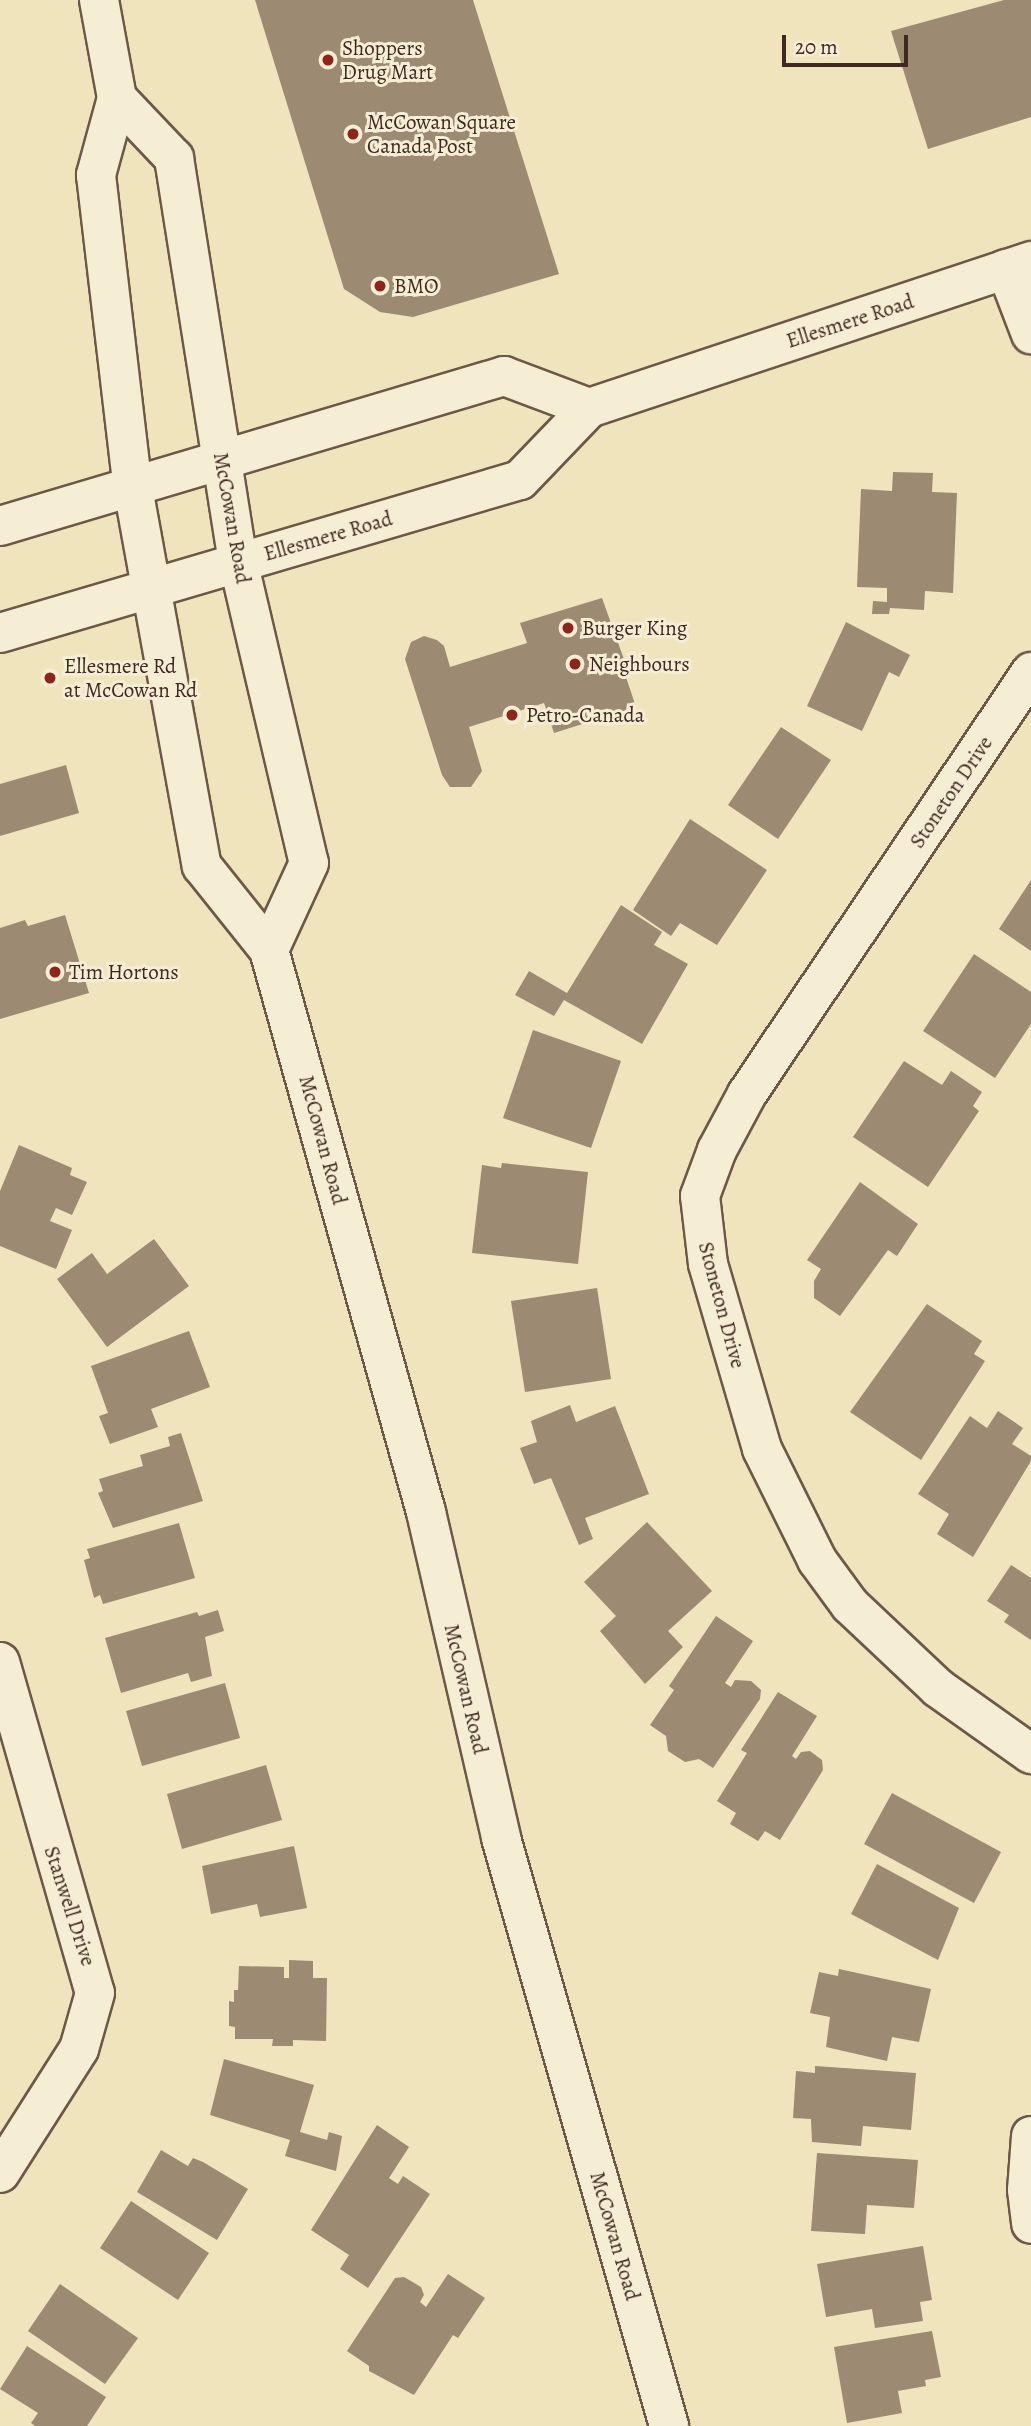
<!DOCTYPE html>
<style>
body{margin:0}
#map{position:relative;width:1031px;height:2426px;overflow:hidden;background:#f0e4bd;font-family:Alegreya,serif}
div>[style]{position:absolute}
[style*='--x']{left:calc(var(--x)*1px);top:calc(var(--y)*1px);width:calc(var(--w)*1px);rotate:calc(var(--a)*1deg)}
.building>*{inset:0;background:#9c8a72}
.roads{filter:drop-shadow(2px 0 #6c5847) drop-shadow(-2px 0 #6c5847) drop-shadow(0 2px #6c5847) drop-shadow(0 -2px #6c5847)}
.minor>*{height:38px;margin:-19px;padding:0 19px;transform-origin:19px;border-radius:19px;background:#f5edd4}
.secondary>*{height:38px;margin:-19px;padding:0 19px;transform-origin:19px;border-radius:19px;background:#f5edd4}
.dots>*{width:19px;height:19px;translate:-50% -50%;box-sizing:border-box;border:4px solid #f5edd4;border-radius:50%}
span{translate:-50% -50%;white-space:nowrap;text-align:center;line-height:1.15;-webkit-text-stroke:6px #f5edd4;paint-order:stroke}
.poi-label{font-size:21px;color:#402920}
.left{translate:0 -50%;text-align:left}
.street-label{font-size:21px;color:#402920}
.scale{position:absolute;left:782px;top:35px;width:126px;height:32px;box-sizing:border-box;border:4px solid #402920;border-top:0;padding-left:9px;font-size:21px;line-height:24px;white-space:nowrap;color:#402920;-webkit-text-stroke:5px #f5edd4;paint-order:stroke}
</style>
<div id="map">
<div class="building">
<div style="clip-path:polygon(255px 0,473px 0,559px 274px,413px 317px,380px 312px,344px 289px)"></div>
<div style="clip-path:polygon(1004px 0,1031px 0,1031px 117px,928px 149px,891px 31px)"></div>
<div style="clip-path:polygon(893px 472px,933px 473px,932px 492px,957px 493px,953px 593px,925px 591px,924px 610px,890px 608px,889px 614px,872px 614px,873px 601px,887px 602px,887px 588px,857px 587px,861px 489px,892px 491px)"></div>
<div style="clip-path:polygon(602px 598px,630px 676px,626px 677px,636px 707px,554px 733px,544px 703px,469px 727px,482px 771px,471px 787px,450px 787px,442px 775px,405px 659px,411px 642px,424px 636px,437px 640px,444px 646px,450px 667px,527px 643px,520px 623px)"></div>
<div style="clip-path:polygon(846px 622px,910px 655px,899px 677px,889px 672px,862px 731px,807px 706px)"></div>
<div style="clip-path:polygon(781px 727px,831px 760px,778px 839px,728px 805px)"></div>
<div style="clip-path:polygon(66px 765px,79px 813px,0 836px,0 784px)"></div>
<div style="clip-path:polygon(690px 819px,767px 870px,717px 945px,680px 923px,671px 936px,633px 910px)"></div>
<div style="clip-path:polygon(1031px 880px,1031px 951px,999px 929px)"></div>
<div style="clip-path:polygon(621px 905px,662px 932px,654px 945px,688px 964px,642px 1044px,564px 1000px,554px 1016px,515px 995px,529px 971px,567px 993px)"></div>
<div style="clip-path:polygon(65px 915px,89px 993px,0 1019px,0 928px,25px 920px,28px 926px)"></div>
<div style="clip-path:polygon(974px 954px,1031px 992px,1031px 1024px,995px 1078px,923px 1031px)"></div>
<div style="clip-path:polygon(533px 1030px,621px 1061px,591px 1148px,503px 1118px)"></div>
<div style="clip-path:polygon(904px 1061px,942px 1085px,951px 1071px,982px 1092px,973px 1106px,979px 1111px,928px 1187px,853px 1137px)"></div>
<div style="clip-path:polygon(19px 1145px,72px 1168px,70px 1175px,87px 1182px,72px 1215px,56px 1208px,50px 1221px,72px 1230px,56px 1269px,0 1246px,0 1191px)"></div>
<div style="clip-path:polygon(502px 1163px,588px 1172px,578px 1264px,472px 1253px,482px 1165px,501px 1168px)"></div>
<div style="clip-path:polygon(860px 1182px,918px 1224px,897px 1256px,888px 1250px,840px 1316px,814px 1298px,814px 1281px,821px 1269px,807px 1260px)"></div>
<div style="clip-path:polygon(154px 1239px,189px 1286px,107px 1347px,57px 1279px,92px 1253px,107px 1274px)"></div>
<div style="clip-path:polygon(597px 1288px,611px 1379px,525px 1392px,511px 1301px)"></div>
<div style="clip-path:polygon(927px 1304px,982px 1341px,974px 1354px,985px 1361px,921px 1460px,850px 1412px)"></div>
<div style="clip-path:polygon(189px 1331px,210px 1387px,151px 1409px,158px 1427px,110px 1444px,99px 1416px,108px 1413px,91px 1366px)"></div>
<div style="clip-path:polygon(570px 1405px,576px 1422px,615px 1406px,649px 1494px,585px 1518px,593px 1539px,579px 1545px,551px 1478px,534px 1484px,520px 1448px,537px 1442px,531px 1421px)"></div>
<div style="clip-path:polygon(998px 1411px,1023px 1428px,1012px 1444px,1031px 1456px,1031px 1461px,973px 1557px,937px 1534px,949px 1514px,918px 1494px,970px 1416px,987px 1428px)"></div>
<div style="clip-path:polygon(181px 1433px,203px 1501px,113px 1528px,98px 1493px,103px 1491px,99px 1479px,143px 1466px,140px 1455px,170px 1446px,168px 1437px)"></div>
<div style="clip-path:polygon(647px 1522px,712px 1591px,668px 1631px,683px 1647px,645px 1684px,600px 1631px,616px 1616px,584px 1582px)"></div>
<div style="clip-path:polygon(179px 1523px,195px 1578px,103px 1604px,100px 1595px,94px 1598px,84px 1560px,90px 1558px,87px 1549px)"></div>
<div style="clip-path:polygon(1011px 1565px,1031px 1578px,1031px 1640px,1004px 1622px,1009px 1615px,987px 1601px)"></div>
<div style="clip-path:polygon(218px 1610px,224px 1631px,205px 1637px,212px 1676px,191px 1682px,188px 1673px,121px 1693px,105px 1638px,197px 1612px,199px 1616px)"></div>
<div style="clip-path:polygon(716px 1616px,753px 1641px,725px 1683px,731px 1687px,735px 1680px,751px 1681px,761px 1690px,760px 1699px,713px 1768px,699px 1759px,685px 1762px,668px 1751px,666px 1736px,650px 1725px,674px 1690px,669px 1686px)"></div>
<div style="clip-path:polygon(225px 1683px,240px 1738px,142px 1766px,126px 1711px)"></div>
<div style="clip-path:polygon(778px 1692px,817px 1716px,792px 1756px,796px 1759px,801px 1752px,810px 1751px,822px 1760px,823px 1770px,780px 1840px,765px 1831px,758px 1841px,730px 1824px,736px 1813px,717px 1801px,747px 1753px,741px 1750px)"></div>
<div style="clip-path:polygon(266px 1765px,282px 1820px,182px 1849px,167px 1794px)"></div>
<div style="clip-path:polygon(892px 1793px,1001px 1852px,974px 1903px,864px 1844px)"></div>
<div style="clip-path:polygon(294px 1846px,307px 1908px,260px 1917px,257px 1904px,211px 1914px,202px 1866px)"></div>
<div style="clip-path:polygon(877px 1864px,959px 1908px,938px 1960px,851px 1914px)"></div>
<div style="clip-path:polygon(289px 1960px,313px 1961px,313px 1978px,327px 1978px,326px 2041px,293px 2040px,293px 2046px,272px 2046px,273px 2039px,235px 2039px,235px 2027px,229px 2026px,229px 2001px,234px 2002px,234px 1990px,238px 1990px,239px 1966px,284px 1967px,284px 1978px,289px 1978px)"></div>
<div style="clip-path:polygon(839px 1969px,931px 1989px,919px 2042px,892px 2037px,887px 2061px,826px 2047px,830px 2017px,810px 2013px,819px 1972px,838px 1976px)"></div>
<div style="clip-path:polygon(224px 2059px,314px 2085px,300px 2132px,327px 2140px,329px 2132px,342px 2136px,336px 2171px,285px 2156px,290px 2140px,210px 2115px)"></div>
<div style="clip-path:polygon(815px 2066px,916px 2073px,911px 2130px,863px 2126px,861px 2146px,812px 2142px,811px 2119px,793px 2118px,796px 2071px,815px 2073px)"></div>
<div style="clip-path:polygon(377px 2125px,409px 2147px,389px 2178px,398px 2184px,403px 2176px,430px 2194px,368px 2288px,340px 2269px,349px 2255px,311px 2230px)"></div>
<div style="clip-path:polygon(161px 2150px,188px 2166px,193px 2158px,203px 2162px,248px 2189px,217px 2240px,137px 2192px)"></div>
<div style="clip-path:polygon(817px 2153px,918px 2160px,914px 2208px,867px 2205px,865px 2234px,811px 2231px)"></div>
<div style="clip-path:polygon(131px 2201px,209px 2253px,178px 2300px,100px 2248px)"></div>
<div style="clip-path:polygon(923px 2246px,932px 2300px,920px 2302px,923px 2321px,875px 2328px,872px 2309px,826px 2317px,817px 2264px)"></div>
<div style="clip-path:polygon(448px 2274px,485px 2298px,458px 2338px,453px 2335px,414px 2395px,369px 2371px,369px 2366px,347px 2351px,395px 2278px,404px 2277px,421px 2287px,424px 2295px,420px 2302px,426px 2307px)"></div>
<div style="clip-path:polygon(60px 2284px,138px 2338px,105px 2384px,28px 2331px)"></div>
<div style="clip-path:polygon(932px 2331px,941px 2377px,925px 2380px,926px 2386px,898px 2391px,902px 2413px,847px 2423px,834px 2347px)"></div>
<div style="clip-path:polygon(27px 2346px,106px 2397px,87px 2426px,35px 2426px,31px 2423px,38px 2413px,0 2389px)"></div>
</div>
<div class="roads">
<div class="minor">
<div style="--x:1006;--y:269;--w:70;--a:69"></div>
<div style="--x:1031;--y:672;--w:509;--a:123.94"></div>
<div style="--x:747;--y:1094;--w:64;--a:118.2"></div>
<div style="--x:717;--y:1150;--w:49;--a:110.3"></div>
<div style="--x:700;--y:1196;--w:68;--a:83.3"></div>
<div style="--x:708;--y:1264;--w:193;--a:73.7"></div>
<div style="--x:762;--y:1449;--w:124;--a:63.6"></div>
<div style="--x:817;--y:1560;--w:56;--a:53.7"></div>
<div style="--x:850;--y:1605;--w:121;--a:43.3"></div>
<div style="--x:938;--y:1688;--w:114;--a:35.4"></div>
<div style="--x:0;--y:1662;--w:344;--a:74"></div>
<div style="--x:95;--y:1993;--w:58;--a:105.9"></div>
<div style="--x:79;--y:2049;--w:147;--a:122.5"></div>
<div style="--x:1031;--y:2136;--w:54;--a:94.2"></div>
<div style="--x:1027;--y:2190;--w:34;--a:83"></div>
</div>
<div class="secondary">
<div style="--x:99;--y:0;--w:100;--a:79.6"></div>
<div style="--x:117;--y:98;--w:80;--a:105.3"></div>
<div style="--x:96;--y:175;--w:315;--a:83.3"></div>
<div style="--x:133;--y:488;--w:384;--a:79.7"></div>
<div style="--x:202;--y:866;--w:107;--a:51.4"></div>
<div style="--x:269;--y:950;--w:584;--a:74.39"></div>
<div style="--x:426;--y:1512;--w:335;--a:77"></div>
<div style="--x:501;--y:1838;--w:612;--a:74.05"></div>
<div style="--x:117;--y:98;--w:83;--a:46.5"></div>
<div style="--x:174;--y:158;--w:408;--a:81"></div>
<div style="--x:238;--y:561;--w:310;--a:76.8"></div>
<div style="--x:309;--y:863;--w:96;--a:114.7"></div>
<div style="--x:0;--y:526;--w:526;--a:-16.57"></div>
<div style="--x:504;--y:376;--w:91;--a:20.6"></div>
<div style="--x:0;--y:633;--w:542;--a:-16.4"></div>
<div style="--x:520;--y:480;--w:100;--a:-46.2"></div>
<div style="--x:589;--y:408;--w:466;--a:-18.4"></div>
</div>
</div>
<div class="dots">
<div style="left:328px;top:60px;background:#8f2418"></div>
<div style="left:353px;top:134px;background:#8f2418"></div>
<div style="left:380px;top:286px;background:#8f2418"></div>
<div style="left:568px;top:628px;background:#8f2418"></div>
<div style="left:575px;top:664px;background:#8f2418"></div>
<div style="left:50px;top:678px;background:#8f2418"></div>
<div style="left:512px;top:715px;background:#8f2418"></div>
<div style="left:55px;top:972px;background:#8f2418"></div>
</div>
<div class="poi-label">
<span class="left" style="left:342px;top:60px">Shoppers<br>Drug Mart</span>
<span class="left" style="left:367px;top:134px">McCowan Square<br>Canada Post</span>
<span class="left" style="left:394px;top:286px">BMO</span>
<span class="left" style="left:582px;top:628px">Burger King</span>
<span class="left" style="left:589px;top:664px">Neighbours</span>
<span class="left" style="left:64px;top:678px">Ellesmere Rd<br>at McCowan Rd</span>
<span class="left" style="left:526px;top:715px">Petro-Canada</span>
<span class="left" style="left:69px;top:972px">Tim Hortons</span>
</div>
<div class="street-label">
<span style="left:850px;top:321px;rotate:-18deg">Ellesmere Road</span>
<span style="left:232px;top:518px;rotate:80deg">McCowan Road</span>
<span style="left:328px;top:536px;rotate:-16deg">Ellesmere Road</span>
<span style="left:951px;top:792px;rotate:-56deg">Stoneton Drive</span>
<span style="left:323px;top:1140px;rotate:75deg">McCowan Road</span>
<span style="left:722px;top:1305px;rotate:75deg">Stoneton Drive</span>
<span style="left:466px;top:1689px;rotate:77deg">McCowan Road</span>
<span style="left:70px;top:1906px;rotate:72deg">Stanwell Drive</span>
<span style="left:615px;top:2236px;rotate:74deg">McCowan Road</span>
</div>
<div class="scale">20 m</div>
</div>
